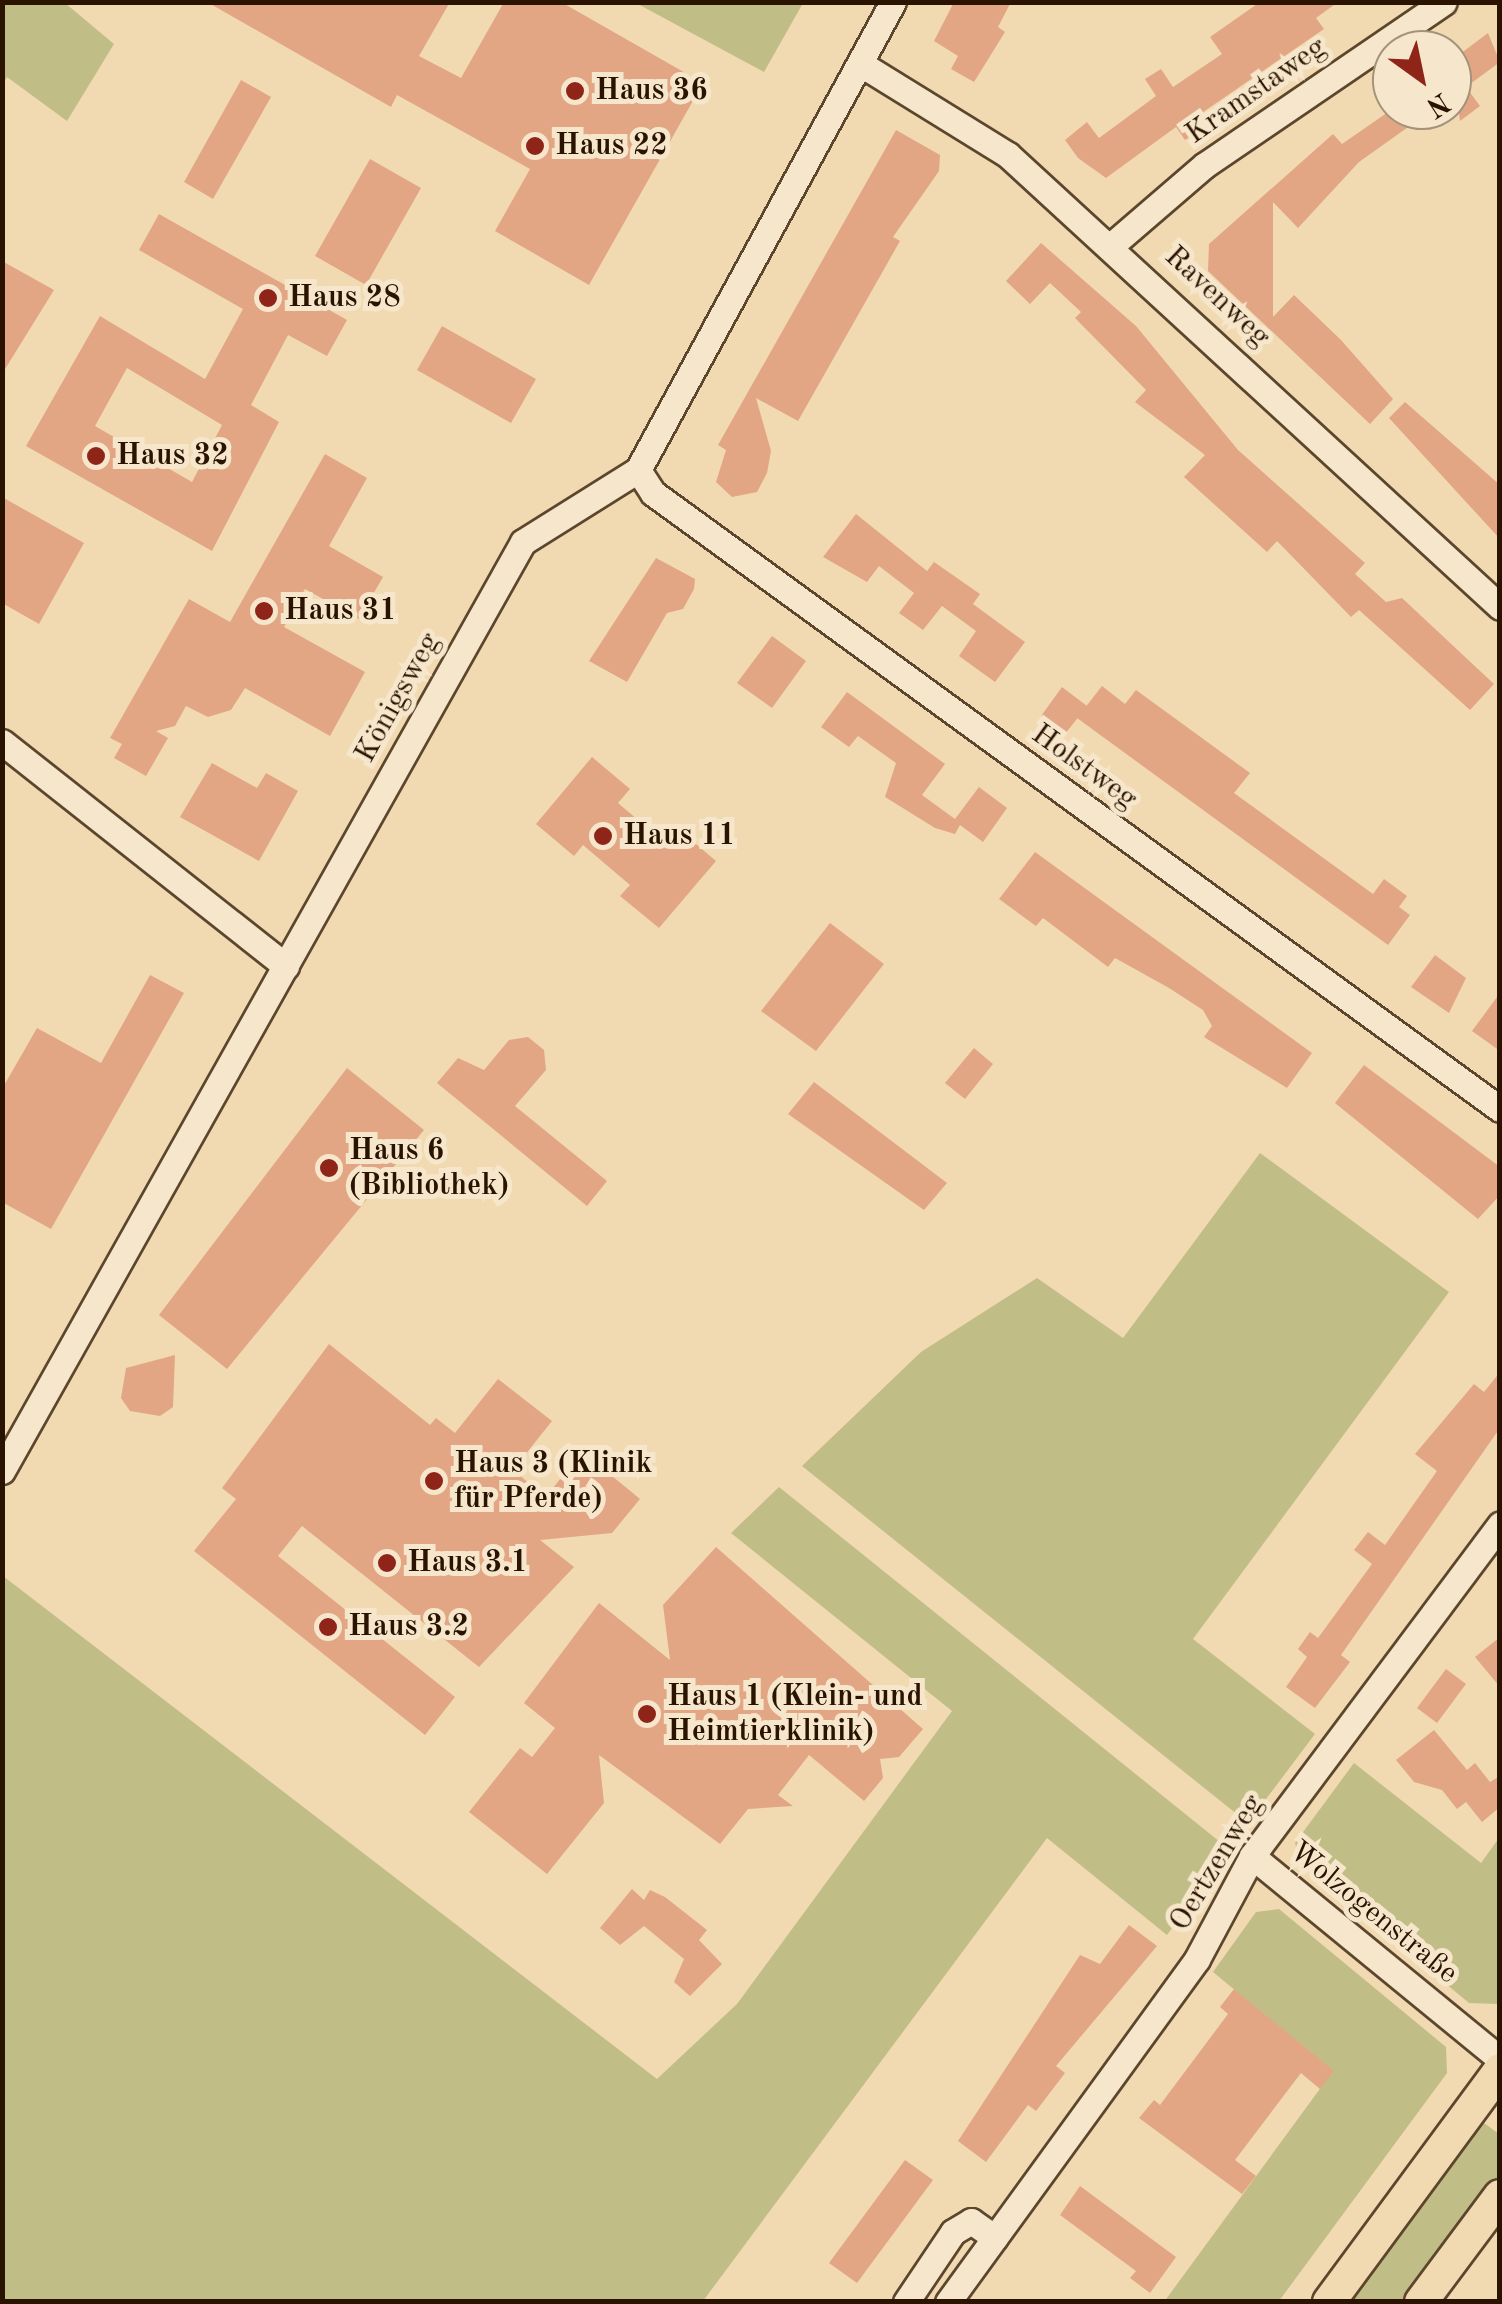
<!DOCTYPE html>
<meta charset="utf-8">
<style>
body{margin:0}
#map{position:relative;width:1502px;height:2304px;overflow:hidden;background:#f1dab1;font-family:"Old Standard TT",serif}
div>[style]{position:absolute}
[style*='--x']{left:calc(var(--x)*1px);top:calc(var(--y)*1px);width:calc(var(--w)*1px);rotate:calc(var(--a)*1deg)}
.green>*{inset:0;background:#c1bd87}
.building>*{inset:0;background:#e2a685}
.roads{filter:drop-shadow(2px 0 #5c462d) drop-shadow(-2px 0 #5c462d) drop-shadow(0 2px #5c462d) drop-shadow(0 -2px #5c462d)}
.minor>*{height:25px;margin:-12.5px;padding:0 12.5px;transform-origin:12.5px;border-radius:12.5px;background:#f6e7cc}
.major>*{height:32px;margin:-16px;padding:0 16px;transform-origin:16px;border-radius:16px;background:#f1dab1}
.dots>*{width:28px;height:28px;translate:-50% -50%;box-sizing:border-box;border:5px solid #f6e7cc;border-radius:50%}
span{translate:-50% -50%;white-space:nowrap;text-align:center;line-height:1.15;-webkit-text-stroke:10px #f6e7cc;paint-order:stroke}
.poi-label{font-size:30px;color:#2a1401;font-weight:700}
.left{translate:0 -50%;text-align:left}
.street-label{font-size:30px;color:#2a1401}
.frame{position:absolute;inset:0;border:5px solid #2a1401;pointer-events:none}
.north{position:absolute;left:1372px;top:30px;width:100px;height:100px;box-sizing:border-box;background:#f6e7cc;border:2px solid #a4937b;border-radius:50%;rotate:147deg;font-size:28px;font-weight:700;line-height:40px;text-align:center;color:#2a1401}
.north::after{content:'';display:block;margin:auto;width:35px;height:45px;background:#8f2418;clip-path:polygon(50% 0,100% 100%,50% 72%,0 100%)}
</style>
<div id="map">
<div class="green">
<div style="clip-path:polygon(3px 2px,65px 3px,114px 44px,67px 121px,7px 77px,3px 84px)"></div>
<div style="clip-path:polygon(636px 3px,803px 3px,764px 72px)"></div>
<div style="clip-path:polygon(1260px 1153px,1449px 1292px,1193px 1639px,1315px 1734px,1248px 1823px,802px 1466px,921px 1352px,1037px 1278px,1123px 1338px)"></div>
<div style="clip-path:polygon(779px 1487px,1230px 1850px,1167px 1935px,1047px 1838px,703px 2301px,3px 2301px,3px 1576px,657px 2079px,737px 2004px,952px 1711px,731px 1533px)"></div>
<div style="clip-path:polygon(1354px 1763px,1481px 1863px,1499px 1838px,1498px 2004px,1469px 2003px,1301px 1863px,1295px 1843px)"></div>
<div style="clip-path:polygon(1279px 1909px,1446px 2047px,1447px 2073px,1279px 2301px,1164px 2302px,1333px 2071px,1213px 1972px,1256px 1912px)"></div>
<div style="clip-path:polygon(1480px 2120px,1499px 2134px,1499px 2175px,1406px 2301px,1346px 2302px)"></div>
</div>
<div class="building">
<div style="clip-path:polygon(207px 2px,450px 2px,419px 56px,461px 78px,504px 2px,561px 2px,703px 83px,589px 285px,495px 231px,530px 169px,397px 95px,391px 107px)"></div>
<div style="clip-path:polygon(954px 2px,1011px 2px,998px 27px,1005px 32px,974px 82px,951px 69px,958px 56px,934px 41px)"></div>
<div style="clip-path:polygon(1260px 2px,1338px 2px,1316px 18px,1324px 29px,1193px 119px,1200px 130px,1185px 140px,1176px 127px,1106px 178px,1078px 158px,1065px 140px,1087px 122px,1099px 138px,1156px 96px,1145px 79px,1161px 69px,1173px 87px,1222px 54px,1210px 37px)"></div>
<div style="clip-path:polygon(1488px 33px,1500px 62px,1466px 87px,1480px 106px,1460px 121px,1452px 60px)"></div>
<div style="clip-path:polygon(241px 80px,271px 97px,213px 199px,184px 182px)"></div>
<div style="clip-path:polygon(1391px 110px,1432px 110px,1359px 162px,1298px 228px,1273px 202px,1273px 317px,1294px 295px,1341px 340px,1393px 399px,1370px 424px,1208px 271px,1209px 244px,1333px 134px,1342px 144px)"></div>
<div style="clip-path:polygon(896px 130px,940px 155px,939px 171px,893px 237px,900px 241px,798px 421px,756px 398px,771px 451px,767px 473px,757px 492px,732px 497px,716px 482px,726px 450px,718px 445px)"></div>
<div style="clip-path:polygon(370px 159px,421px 188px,366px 285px,315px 256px)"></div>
<div style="clip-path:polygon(evenodd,159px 214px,347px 320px,327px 356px,288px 335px,251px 405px,279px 422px,212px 551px,26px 446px,100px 316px,205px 379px,243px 309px,139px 250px,159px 214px,127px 368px,222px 425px,192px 482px,95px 426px,127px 368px)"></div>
<div style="clip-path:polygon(1041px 243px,1136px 326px,1238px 450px,1365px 563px,1355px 574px,1386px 602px,1402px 598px,1494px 684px,1470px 710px,1359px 610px,1351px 617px,1277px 541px,1267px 552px,1184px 477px,1205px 455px,1135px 402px,1146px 390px,1075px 318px,1081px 312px,1050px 283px,1030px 304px,1006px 281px)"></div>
<div style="clip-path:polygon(2px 261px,54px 290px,2px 374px)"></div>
<div style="clip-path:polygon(442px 326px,536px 379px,511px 423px,417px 370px)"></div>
<div style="clip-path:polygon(1405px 402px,1500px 485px,1500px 539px,1389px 418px)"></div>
<div style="clip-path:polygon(325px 454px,367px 478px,329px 546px,383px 577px,359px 619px,305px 589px,284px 627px,365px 672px,330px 736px,245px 688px,231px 710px,208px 717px,186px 706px,175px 726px,156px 731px,168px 738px,146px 776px,114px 758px,122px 744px,110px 738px,189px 599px,230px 622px)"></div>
<div style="clip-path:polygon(2px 497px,84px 543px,39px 624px,2px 603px)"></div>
<div style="clip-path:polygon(856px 514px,927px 571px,934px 562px,980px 594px,973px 604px,1025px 642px,995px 682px,959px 656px,976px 631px,942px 606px,923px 630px,899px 613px,914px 593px,879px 566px,867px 582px,823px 557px)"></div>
<div style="clip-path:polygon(656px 558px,695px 579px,694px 589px,683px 609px,667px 613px,627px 682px,589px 661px)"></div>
<div style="clip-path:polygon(772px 636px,806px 661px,772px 708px,737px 683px)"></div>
<div style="clip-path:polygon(1102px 686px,1125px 704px,1136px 690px,1250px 773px,1234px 793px,1373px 894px,1384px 879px,1407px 896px,1399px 907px,1410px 915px,1388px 945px,1077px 718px)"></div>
<div style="clip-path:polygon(1062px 687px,1087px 706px,1065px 734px,1041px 716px)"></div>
<div style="clip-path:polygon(847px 692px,945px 764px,922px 795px,955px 819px,979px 787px,1007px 808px,983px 842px,960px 825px,955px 834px,935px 828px,885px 797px,896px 763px,858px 736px,849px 747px,821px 727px)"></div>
<div style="clip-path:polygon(592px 757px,630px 789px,618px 803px,665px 843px,677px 828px,716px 861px,659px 928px,620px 896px,630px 885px,583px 845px,574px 856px,536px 824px)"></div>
<div style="clip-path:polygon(212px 763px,257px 788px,266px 773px,298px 791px,259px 861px,180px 817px)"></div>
<div style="clip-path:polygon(1035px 852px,1312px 1053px,1287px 1088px,1204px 1037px,1212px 1026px,1203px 1010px,1169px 988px,1115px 958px,1108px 967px,1043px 918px,1036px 926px,999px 899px)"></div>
<div style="clip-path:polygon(830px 923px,884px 964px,816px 1051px,761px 1011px)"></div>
<div style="clip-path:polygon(1435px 955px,1466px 978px,1449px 1013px,1411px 987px)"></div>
<div style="clip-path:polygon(150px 975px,184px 993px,51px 1229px,2px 1202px,2px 1089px,37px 1028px,101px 1063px)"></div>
<div style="clip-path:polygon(1500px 993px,1500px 1051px,1472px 1031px)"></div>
<div style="clip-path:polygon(528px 1037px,544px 1050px,546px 1070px,515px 1106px,607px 1181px,587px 1206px,437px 1083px,458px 1058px,484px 1070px,509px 1040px)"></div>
<div style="clip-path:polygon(974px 1048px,993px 1064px,965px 1099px,945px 1083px)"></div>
<div style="clip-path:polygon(1364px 1065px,1500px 1167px,1500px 1195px,1478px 1219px,1335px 1103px)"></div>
<div style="clip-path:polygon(347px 1068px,424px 1130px,227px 1369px,159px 1315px)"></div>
<div style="clip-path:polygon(814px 1082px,947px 1183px,924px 1210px,788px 1114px)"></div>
<div style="clip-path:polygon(329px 1344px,430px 1425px,436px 1418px,455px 1433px,498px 1379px,552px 1421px,513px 1470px,546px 1497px,564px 1474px,612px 1476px,640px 1499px,612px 1533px,540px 1540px,574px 1567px,479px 1667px,302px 1526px,278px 1556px,455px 1697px,425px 1735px,194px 1551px,236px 1499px,222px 1488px)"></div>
<div style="clip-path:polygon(175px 1355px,173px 1407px,160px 1416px,130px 1411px,121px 1398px,126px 1368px)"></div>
<div style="clip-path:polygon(1500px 1372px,1500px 1428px,1341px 1655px,1350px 1662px,1315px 1708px,1286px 1687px,1307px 1657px,1298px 1649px,1310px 1632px,1318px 1638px,1372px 1564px,1354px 1550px,1368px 1532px,1385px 1545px,1437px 1471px,1415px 1454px,1474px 1384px,1484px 1392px)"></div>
<div style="clip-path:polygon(716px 1547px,923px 1729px,899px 1757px,880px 1759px,883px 1778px,864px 1801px,809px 1755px,778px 1795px,793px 1806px,748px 1809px,720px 1844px,599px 1755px,604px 1803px,547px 1874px,469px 1812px,520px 1748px,532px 1757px,555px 1728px,524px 1703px,599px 1603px,670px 1660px,663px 1605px)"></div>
<div style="clip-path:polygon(1500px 1637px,1500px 1687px,1475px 1657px)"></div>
<div style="clip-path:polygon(1446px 1669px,1466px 1684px,1437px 1723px,1417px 1708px)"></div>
<div style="clip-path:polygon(1434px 1730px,1467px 1770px,1475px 1763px,1490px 1782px,1500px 1776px,1500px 1807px,1482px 1822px,1466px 1802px,1457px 1809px,1442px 1790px,1414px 1782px,1396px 1760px)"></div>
<div style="clip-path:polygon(632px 1889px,644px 1900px,650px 1890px,665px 1897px,707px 1930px,699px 1940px,722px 1964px,690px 1996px,674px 1982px,684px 1959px,644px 1926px,620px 1945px,600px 1928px)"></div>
<div style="clip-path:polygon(1129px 1925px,1157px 1946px,1056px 2066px,1065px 2073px,1036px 2111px,1028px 2105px,986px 2162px,958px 2141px,1080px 1955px,1100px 1964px)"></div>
<div style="clip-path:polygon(1234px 1989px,1334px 2071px,1320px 2089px,1301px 2073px,1235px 2160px,1256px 2176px,1242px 2194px,1139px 2118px,1154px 2100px,1160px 2105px,1228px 2014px,1220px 2007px)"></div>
<div style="clip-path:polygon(905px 2160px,933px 2180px,857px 2283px,829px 2263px)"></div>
<div style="clip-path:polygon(1080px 2186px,1176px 2257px,1150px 2293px,1130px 2278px,1136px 2271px,1060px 2215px)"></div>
</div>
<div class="roads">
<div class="minor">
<div style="--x:864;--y:66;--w:169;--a:31.7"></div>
<div style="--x:1008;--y:155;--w:668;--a:42.57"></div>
<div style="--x:1113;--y:244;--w:121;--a:-40.7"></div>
<div style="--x:1205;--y:165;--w:289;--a:-34.3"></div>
<div style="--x:638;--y:470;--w:27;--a:57"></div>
<div style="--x:653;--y:493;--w:1047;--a:36.03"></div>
<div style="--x:2;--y:742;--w:362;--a:38.3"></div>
<div style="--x:2;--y:1471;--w:1065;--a:-60.72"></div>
<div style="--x:523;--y:542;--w:136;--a:-32.1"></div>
<div style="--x:638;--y:470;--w:533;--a:-61.42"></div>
<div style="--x:1252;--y:1856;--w:320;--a:39.3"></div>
<div style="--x:906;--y:2302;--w:84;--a:-56.1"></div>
<div style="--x:953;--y:2232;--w:21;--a:-31"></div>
<div style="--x:971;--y:2221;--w:29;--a:35"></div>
<div style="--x:948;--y:2302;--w:424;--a:-54"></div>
<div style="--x:1197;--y:1959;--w:117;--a:-61.9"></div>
<div style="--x:1252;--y:1856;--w:414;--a:-53.2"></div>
</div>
<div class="major">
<div style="--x:1329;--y:2302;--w:288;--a:-53.6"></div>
<div style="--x:1421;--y:2302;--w:132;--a:-53.3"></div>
</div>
</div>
<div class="dots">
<div style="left:575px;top:91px;background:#8f2418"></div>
<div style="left:535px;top:146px;background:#8f2418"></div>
<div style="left:268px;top:298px;background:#8f2418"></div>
<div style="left:96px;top:456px;background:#8f2418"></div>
<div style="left:264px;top:611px;background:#8f2418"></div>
<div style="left:603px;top:836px;background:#8f2418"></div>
<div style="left:329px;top:1168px;background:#8f2418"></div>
<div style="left:434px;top:1481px;background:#8f2418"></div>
<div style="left:387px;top:1563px;background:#8f2418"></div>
<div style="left:328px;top:1627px;background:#8f2418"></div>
<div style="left:647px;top:1714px;background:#8f2418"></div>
</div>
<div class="poi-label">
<span class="left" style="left:595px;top:91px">Haus 36</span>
<span class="left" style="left:555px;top:146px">Haus 22</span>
<span class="left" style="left:288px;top:298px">Haus 28</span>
<span class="left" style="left:116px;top:456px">Haus 32</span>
<span class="left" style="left:284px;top:611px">Haus 31</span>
<span class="left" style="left:623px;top:836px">Haus 11</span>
<span class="left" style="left:349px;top:1168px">Haus 6<br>(Bibliothek)</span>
<span class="left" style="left:454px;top:1481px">Haus 3 (Klinik<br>für Pferde)</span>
<span class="left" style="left:407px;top:1563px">Haus 3.1</span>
<span class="left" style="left:348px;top:1627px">Haus 3.2</span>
<span class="left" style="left:667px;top:1714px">Haus 1 (Klein- und<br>Heimtierklinik)</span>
</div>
<div class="street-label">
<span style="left:1256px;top:91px;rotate:-35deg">Kramstaweg</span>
<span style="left:1217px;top:297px;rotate:43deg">Ravenweg</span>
<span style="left:398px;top:698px;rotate:-61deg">Königsweg</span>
<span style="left:1084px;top:767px;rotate:36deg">Holstweg</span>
<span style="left:1217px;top:1863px;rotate:-59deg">Oertzenweg</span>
<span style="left:1373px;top:1913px;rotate:39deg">Wolzogenstraße</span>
</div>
<div class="frame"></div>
<div class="north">N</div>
</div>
